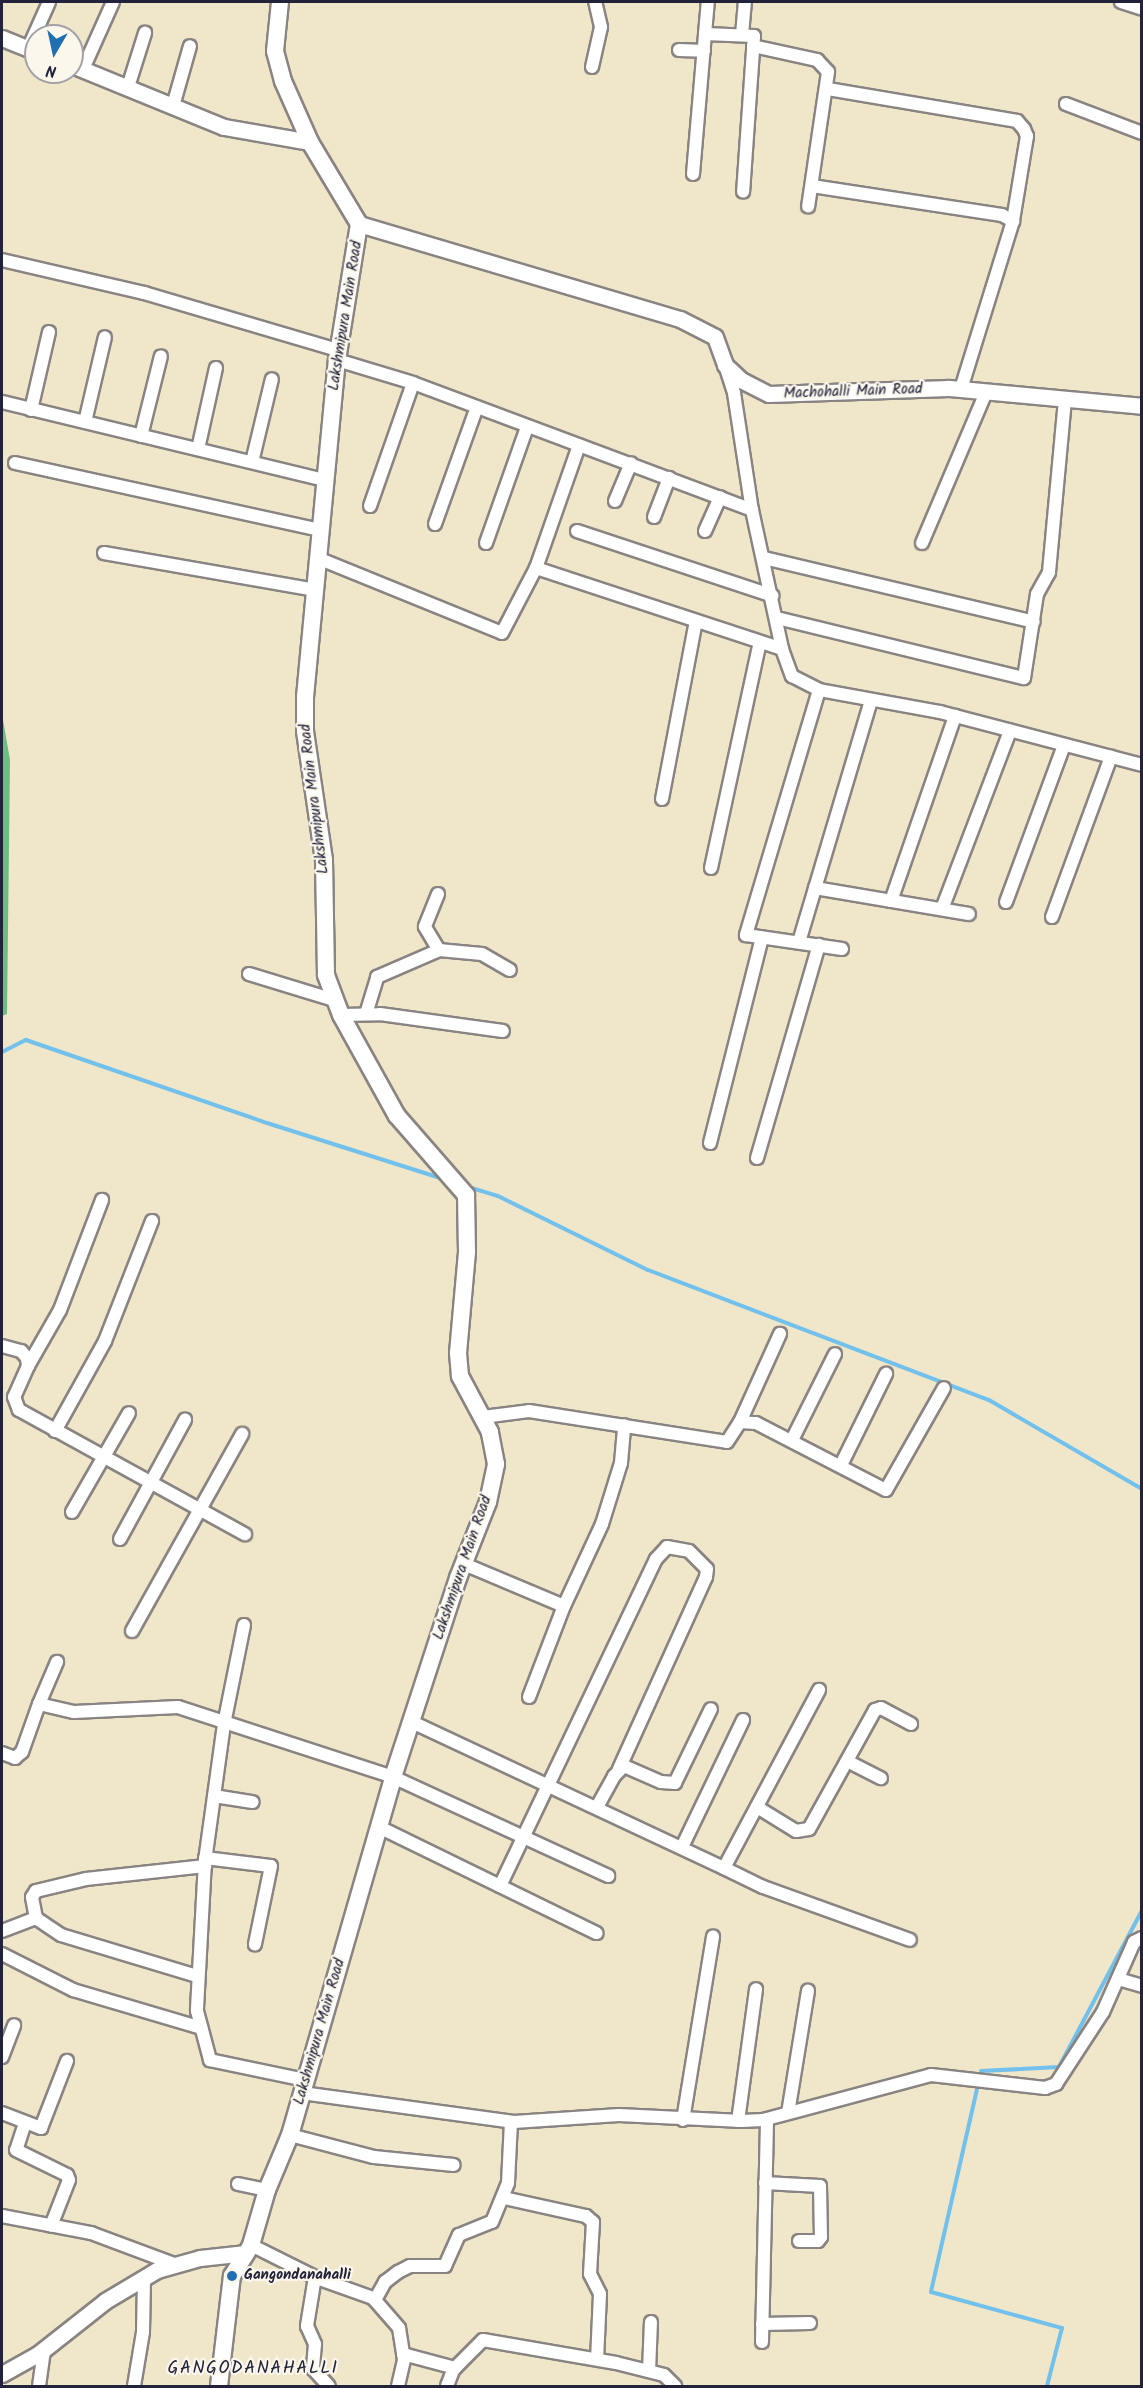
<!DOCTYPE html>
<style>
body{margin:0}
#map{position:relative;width:1143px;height:2388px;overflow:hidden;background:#f0e6ca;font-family:Kalam,sans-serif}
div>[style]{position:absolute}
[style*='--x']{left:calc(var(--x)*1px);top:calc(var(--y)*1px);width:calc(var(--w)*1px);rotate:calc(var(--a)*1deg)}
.forest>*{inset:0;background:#6ebb84}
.stream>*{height:4px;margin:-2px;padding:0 2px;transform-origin:2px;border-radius:2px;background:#71c1ec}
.roads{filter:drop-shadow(2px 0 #898482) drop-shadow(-2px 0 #898482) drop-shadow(0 2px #898482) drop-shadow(0 -2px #898482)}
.minor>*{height:12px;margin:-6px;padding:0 6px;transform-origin:6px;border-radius:6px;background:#fff}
.tertiary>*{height:15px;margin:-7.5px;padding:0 7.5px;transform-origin:7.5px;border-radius:7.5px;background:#fff}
.secondary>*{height:16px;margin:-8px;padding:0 8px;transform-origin:8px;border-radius:8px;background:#fff}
.dots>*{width:16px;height:16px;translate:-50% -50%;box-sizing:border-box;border:3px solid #fbf7ec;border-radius:50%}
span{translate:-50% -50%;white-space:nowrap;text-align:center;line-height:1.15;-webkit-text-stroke:4.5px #fbf7ec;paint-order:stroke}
.street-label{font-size:15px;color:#22223b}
.poi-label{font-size:15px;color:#22223b;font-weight:700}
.left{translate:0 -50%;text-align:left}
.quarter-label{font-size:18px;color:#22223b;letter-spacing:1.5px}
.frame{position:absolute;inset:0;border:3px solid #22223b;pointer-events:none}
.north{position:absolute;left:24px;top:24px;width:60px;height:60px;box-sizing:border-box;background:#fbf7ec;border:2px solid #a4a2a5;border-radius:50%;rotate:189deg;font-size:16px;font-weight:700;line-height:24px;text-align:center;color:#22223b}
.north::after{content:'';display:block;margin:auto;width:21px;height:27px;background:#1f6fb2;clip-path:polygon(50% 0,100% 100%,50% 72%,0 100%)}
</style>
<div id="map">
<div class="forest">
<div style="clip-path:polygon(2px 714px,10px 760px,7px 1014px,2px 1016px)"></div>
</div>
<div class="stream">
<div style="--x:2;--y:1052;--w:27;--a:-27"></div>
<div style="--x:26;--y:1040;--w:255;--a:19"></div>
<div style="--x:267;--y:1123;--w:186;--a:17.6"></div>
<div style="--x:465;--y:1186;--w:34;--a:17"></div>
<div style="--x:498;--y:1196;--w:167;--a:26.3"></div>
<div style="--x:648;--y:1270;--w:365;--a:20.9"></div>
<div style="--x:989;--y:1400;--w:177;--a:30.2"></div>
<div style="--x:981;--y:2071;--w:78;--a:-2.9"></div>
<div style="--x:1059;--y:2067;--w:178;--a:-62.1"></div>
<div style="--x:977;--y:2089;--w:208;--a:102.8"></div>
<div style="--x:931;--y:2292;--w:136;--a:15.4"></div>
<div style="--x:1062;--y:2328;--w:60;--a:104.5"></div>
</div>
<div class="roads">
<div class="minor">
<div style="--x:1121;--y:2;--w:22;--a:18"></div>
<div style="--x:705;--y:34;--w:32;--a:-85"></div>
<div style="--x:742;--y:35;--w:33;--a:-85"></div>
<div style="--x:753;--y:46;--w:66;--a:12.3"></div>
<div style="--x:817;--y:60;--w:16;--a:47"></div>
<div style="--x:828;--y:72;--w:136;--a:98.4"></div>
<div style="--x:28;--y:49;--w:51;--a:-65.9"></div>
<div style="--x:679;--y:50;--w:25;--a:2"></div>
<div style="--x:592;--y:67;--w:41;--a:-77.3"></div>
<div style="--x:601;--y:27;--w:26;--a:-103"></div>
<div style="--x:83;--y:69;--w:73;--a:-65.9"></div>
<div style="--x:128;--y:87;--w:57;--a:-72.5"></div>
<div style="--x:828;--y:89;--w:192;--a:9.6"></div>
<div style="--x:1017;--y:121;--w:11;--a:49"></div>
<div style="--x:1024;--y:129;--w:8;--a:67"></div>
<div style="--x:1027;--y:136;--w:86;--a:99.4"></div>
<div style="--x:1013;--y:221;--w:176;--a:107.2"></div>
<div style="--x:1066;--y:104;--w:81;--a:20.9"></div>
<div style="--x:173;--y:106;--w:62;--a:-74.2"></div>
<div style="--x:693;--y:174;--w:141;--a:-85.1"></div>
<div style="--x:705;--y:34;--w:49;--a:2.3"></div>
<div style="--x:754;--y:36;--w:156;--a:94"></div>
<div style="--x:812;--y:186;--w:192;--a:8.7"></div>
<div style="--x:1002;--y:215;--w:13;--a:29"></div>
<div style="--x:2;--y:260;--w:146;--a:13.1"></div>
<div style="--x:144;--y:293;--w:202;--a:16.4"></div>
<div style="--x:337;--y:360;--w:79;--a:16.8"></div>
<div style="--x:413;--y:383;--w:362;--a:20.5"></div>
<div style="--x:725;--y:365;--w:29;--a:72"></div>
<div style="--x:734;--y:393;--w:118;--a:81.3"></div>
<div style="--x:752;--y:510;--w:142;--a:77.8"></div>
<div style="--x:782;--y:649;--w:29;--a:70"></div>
<div style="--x:792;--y:676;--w:30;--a:27"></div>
<div style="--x:819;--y:690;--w:123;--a:10.3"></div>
<div style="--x:940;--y:712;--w:209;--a:14.7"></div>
<div style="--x:2;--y:402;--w:332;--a:13.6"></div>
<div style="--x:31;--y:410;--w:80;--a:-77"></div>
<div style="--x:85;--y:422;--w:87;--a:-76.8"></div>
<div style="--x:141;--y:436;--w:82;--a:-76"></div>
<div style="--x:198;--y:449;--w:83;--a:-77.5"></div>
<div style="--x:252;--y:462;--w:85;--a:-76.5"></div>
<div style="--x:15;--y:463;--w:313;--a:12.4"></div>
<div style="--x:615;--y:501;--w:41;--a:-67.2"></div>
<div style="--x:370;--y:506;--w:130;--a:-70.7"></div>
<div style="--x:654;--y:517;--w:42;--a:-69"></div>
<div style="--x:435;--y:524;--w:124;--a:-70.3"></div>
<div style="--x:577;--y:531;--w:206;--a:18.3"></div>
<div style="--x:705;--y:531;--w:37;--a:-66"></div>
<div style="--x:486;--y:543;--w:123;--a:-70.5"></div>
<div style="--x:922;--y:543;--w:164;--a:-67"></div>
<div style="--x:104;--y:553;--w:215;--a:9.9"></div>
<div style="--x:764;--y:558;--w:277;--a:13.3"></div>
<div style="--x:320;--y:559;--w:196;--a:22.1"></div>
<div style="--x:502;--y:633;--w:73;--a:-62.4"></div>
<div style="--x:536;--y:568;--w:130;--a:-70.7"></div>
<div style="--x:536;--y:568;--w:259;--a:18.2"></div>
<div style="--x:777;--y:618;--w:254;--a:13.7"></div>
<div style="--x:1024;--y:678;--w:85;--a:-81.2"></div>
<div style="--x:1037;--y:594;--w:25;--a:-61"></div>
<div style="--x:1049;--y:572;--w:173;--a:-84.7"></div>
<div style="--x:819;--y:690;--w:256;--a:106.6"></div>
<div style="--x:746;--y:935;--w:97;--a:8.3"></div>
<div style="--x:662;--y:799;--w:181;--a:-79.2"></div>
<div style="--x:711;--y:868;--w:231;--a:-77.8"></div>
<div style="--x:815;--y:888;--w:156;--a:9.6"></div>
<div style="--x:438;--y:894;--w:35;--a:112"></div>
<div style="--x:425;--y:927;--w:27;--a:59"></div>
<div style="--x:891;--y:901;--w:196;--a:-70.9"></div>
<div style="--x:1006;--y:902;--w:167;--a:-69.7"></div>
<div style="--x:942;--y:909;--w:191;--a:-69.1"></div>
<div style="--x:1052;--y:917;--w:171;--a:-69.8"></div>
<div style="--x:799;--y:942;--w:252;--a:-73.4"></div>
<div style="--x:249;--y:974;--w:89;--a:17"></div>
<div style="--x:366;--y:1014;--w:39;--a:-73"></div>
<div style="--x:377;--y:977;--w:68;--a:-23.5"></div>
<div style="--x:439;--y:950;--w:43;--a:5.3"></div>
<div style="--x:482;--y:954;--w:32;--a:30"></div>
<div style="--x:341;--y:1015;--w:39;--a:-1"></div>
<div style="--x:380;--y:1014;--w:124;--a:7.9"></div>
<div style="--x:710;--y:1143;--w:212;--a:-75.8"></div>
<div style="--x:757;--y:1158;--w:222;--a:-73.8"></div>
<div style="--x:2;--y:1346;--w:20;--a:15"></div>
<div style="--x:21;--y:1351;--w:9;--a:49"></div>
<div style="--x:27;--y:1358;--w:8;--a:83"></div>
<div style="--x:28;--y:1366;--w:34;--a:114"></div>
<div style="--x:14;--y:1397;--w:14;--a:69"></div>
<div style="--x:19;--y:1410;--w:258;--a:28.8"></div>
<div style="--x:28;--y:1366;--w:64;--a:-60.3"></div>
<div style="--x:60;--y:1310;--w:118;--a:-69.1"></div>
<div style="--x:483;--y:1417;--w:46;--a:-7.4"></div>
<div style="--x:529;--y:1411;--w:200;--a:8.9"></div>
<div style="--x:727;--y:1442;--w:24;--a:-57"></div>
<div style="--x:740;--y:1422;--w:16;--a:4"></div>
<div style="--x:756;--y:1423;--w:146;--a:27.3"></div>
<div style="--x:886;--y:1490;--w:117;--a:-60.4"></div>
<div style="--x:740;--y:1422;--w:97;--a:-65.6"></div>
<div style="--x:55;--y:1431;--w:103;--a:-60.9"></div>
<div style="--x:105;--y:1341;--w:129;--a:-68.6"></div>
<div style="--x:792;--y:1440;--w:96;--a:-63.4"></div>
<div style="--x:841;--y:1465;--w:102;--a:-63.7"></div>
<div style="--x:72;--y:1512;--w:114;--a:-60.1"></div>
<div style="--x:120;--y:1539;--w:136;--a:-61.4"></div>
<div style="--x:464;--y:1564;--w:108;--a:22.8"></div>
<div style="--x:244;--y:1625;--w:101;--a:101.4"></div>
<div style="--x:224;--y:1724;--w:138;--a:97.9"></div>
<div style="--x:205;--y:1861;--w:150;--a:93.1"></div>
<div style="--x:197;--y:2011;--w:51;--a:75.1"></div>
<div style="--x:210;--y:2060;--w:98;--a:11.8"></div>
<div style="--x:132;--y:1631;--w:226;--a:-60.8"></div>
<div style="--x:529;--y:1697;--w:97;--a:-69"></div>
<div style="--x:564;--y:1606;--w:90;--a:-65.1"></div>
<div style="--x:602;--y:1524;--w:64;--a:-72.7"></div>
<div style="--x:621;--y:1463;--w:38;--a:-85"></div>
<div style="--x:39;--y:1704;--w:46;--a:-66.8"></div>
<div style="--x:412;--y:1722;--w:344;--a:25.1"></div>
<div style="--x:724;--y:1868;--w:202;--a:-61.9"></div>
<div style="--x:2;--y:1753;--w:14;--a:21"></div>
<div style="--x:15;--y:1758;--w:9;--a:-41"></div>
<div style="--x:22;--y:1752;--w:51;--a:-70.5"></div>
<div style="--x:39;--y:1704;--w:36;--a:13"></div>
<div style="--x:74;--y:1712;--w:104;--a:-2.8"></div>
<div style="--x:178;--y:1707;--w:226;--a:18"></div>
<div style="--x:393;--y:1777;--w:237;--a:24.7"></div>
<div style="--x:847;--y:1761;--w:38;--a:27"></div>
<div style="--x:214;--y:1796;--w:39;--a:9"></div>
<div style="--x:597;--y:1807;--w:35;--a:-61"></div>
<div style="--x:614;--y:1776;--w:14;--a:-45"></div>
<div style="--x:624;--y:1766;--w:40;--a:23.4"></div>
<div style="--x:661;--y:1782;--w:14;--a:4"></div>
<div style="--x:675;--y:1783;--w:82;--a:-64.1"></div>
<div style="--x:757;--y:1807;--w:46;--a:31.6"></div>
<div style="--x:796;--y:1831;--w:13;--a:-9"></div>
<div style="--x:809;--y:1829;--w:136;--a:-61"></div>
<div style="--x:875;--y:1710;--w:6;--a:-18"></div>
<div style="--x:881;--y:1708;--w:34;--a:28"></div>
<div style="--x:379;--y:1827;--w:242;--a:26"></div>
<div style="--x:682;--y:1847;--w:141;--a:-64.3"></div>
<div style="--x:205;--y:1858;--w:66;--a:6.9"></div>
<div style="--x:271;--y:1866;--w:80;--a:101.6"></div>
<div style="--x:724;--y:1868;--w:43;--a:26"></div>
<div style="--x:763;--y:1887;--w:156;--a:19.8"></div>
<div style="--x:500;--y:1886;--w:362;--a:-64.5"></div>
<div style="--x:656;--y:1559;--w:16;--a:-47"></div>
<div style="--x:667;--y:1547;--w:22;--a:10"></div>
<div style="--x:689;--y:1551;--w:25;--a:45"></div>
<div style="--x:707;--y:1569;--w:8;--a:97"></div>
<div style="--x:706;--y:1577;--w:211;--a:114.4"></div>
<div style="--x:2;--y:1931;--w:36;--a:-21"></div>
<div style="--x:2;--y:1954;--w:80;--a:26.9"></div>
<div style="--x:73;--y:1990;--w:134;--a:16.5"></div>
<div style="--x:197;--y:1976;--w:142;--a:-163.2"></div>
<div style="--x:61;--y:1935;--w:30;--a:-146"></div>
<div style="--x:36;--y:1918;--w:21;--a:-101"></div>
<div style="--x:32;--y:1897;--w:7;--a:-56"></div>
<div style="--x:36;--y:1891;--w:51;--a:-13.5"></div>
<div style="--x:86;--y:1879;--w:120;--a:-6.2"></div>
<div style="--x:1118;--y:1979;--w:25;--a:16"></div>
<div style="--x:2;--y:2057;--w:34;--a:-69"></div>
<div style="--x:302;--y:2093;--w:214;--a:7.8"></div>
<div style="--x:514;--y:2122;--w:105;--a:-3.8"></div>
<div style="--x:619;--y:2115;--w:123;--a:2.8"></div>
<div style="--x:742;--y:2121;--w:21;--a:-3"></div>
<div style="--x:763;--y:2120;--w:174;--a:-15"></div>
<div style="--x:931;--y:2075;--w:115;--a:6.5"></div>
<div style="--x:1045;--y:2088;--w:12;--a:-20"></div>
<div style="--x:1056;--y:2084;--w:86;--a:-56.9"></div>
<div style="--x:1103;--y:2012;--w:77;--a:-66.1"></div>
<div style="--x:1134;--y:1942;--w:9;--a:-27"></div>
<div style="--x:2;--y:2113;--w:42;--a:21"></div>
<div style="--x:41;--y:2128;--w:72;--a:-68.8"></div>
<div style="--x:788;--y:2113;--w:124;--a:-80.7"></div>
<div style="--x:683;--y:2120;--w:186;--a:-80.7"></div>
<div style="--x:738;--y:2121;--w:133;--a:-82.2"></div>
<div style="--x:25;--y:2123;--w:28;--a:108"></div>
<div style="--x:16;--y:2150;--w:57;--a:26.1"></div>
<div style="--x:67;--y:2175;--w:5;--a:68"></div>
<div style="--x:69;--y:2180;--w:49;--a:111.4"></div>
<div style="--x:290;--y:2135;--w:87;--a:14.7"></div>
<div style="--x:374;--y:2157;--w:80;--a:5.7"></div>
<div style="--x:765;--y:2183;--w:55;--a:3.1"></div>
<div style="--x:820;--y:2186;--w:51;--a:88.9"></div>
<div style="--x:821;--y:2237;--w:5;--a:127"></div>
<div style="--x:818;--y:2241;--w:19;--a:180"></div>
<div style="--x:238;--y:2184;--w:30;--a:12"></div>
<div style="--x:504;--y:2198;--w:84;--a:12.4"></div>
<div style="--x:586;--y:2216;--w:9;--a:41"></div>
<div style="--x:593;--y:2222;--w:52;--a:93.3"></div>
<div style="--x:590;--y:2274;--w:22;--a:63"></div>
<div style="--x:600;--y:2294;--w:65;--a:92.6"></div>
<div style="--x:2;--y:2216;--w:91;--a:10.8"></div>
<div style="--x:91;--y:2233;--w:89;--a:20.5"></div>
<div style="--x:251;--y:2245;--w:74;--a:26.6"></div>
<div style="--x:317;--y:2278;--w:59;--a:19.7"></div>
<div style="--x:373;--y:2298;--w:40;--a:49"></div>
<div style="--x:399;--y:2328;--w:32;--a:81"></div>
<div style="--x:404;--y:2360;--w:27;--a:103"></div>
<div style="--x:315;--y:2277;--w:50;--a:99.3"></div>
<div style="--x:307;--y:2326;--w:20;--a:66"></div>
<div style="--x:315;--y:2344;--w:25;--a:95"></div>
<div style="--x:313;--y:2369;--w:23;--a:47"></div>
<div style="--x:375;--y:2300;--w:21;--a:-61"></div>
<div style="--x:385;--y:2282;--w:16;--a:-38"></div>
<div style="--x:398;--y:2272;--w:13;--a:-27"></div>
<div style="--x:410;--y:2266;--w:35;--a:0"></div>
<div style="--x:445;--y:2266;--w:34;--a:-66"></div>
<div style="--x:459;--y:2235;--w:35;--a:-22"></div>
<div style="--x:492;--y:2222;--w:42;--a:-67.7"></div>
<div style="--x:508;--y:2183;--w:61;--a:-87.2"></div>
<div style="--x:762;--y:2324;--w:48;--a:-1.2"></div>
<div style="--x:762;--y:2342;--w:223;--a:-88.7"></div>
<div style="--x:403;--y:2354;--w:54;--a:15.1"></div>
<div style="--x:649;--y:2371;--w:49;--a:-87.7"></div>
<div style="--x:39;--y:2386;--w:36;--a:-82"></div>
<div style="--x:134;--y:2386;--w:55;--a:-80.5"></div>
<div style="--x:143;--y:2332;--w:54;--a:-88.9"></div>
<div style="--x:447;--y:2386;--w:17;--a:-69"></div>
<div style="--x:453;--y:2370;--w:42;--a:-45"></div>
<div style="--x:483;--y:2340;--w:135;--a:9.8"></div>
<div style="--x:616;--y:2363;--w:49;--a:14"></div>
<div style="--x:664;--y:2375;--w:16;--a:45"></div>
</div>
<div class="tertiary">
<div style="--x:2;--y:38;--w:37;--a:22"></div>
<div style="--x:72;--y:65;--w:164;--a:22.2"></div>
<div style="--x:224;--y:127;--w:87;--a:9.9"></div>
<div style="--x:359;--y:224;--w:335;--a:16.5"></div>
<div style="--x:680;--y:319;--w:39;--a:27"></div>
<div style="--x:715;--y:337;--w:30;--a:70"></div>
<div style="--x:725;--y:365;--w:22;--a:43"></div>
<div style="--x:741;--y:380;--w:31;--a:27"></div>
<div style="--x:769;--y:394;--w:180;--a:-1.9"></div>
<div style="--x:949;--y:388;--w:194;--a:5.3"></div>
<div style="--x:2;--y:2374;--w:41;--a:-29.1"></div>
<div style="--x:38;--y:2354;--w:85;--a:-38.3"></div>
<div style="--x:105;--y:2301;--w:61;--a:-30.8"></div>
<div style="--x:157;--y:2270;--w:45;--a:-15.6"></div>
<div style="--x:200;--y:2258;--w:46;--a:-6.2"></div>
</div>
<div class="secondary">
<div style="--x:219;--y:2386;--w:111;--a:-83.3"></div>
<div style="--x:232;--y:2276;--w:36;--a:-58"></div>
<div style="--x:251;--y:2245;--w:57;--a:-73.8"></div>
<div style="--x:267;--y:2190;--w:60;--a:-67.3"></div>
<div style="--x:290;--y:2135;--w:373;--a:-73.9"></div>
<div style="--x:393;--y:1777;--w:209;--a:-71.9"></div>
<div style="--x:458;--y:1578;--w:82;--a:-68.5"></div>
<div style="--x:488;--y:1502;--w:39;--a:-78"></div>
<div style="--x:496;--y:1464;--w:33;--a:-101"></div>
<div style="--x:490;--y:1432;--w:64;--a:-118.2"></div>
<div style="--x:460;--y:1376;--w:23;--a:-95"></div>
<div style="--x:458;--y:1353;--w:101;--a:-84.9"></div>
<div style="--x:467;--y:1252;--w:57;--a:-91"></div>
<div style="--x:466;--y:1195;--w:105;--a:-131.1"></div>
<div style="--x:397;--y:1116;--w:115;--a:-119"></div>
<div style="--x:341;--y:1015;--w:43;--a:-110.6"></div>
<div style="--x:326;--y:975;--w:115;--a:-91"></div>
<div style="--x:324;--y:860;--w:130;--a:-98.4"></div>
<div style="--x:305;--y:731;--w:34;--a:-90"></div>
<div style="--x:305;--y:697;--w:339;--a:-84.6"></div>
<div style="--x:337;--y:360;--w:138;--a:-80.8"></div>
<div style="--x:359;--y:224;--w:96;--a:-120.9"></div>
<div style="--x:310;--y:142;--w:67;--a:-113.9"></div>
<div style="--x:283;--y:81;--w:31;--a:-105"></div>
<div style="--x:275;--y:51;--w:49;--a:-84.2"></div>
</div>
</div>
<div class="dots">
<div style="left:232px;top:2276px;background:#1f6fb2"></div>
</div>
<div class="street-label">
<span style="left:346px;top:316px;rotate:-81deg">Lakshmipura Main Road</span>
<span style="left:853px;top:392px;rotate:-2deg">Machohalli Main Road</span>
<span style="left:315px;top:799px;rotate:-97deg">Lakshmipura Main Road</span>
<span style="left:463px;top:1568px;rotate:-71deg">Lakshmipura Main Road</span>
<span style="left:320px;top:2032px;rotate:-74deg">Lakshmipura Main Road</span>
</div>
<div class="poi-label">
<span class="left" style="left:244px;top:2276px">Gangondanahalli</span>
</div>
<div class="quarter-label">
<span style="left:253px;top:2369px">GANGODANAHALLI</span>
</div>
<div class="frame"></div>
<div class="north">N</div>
</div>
